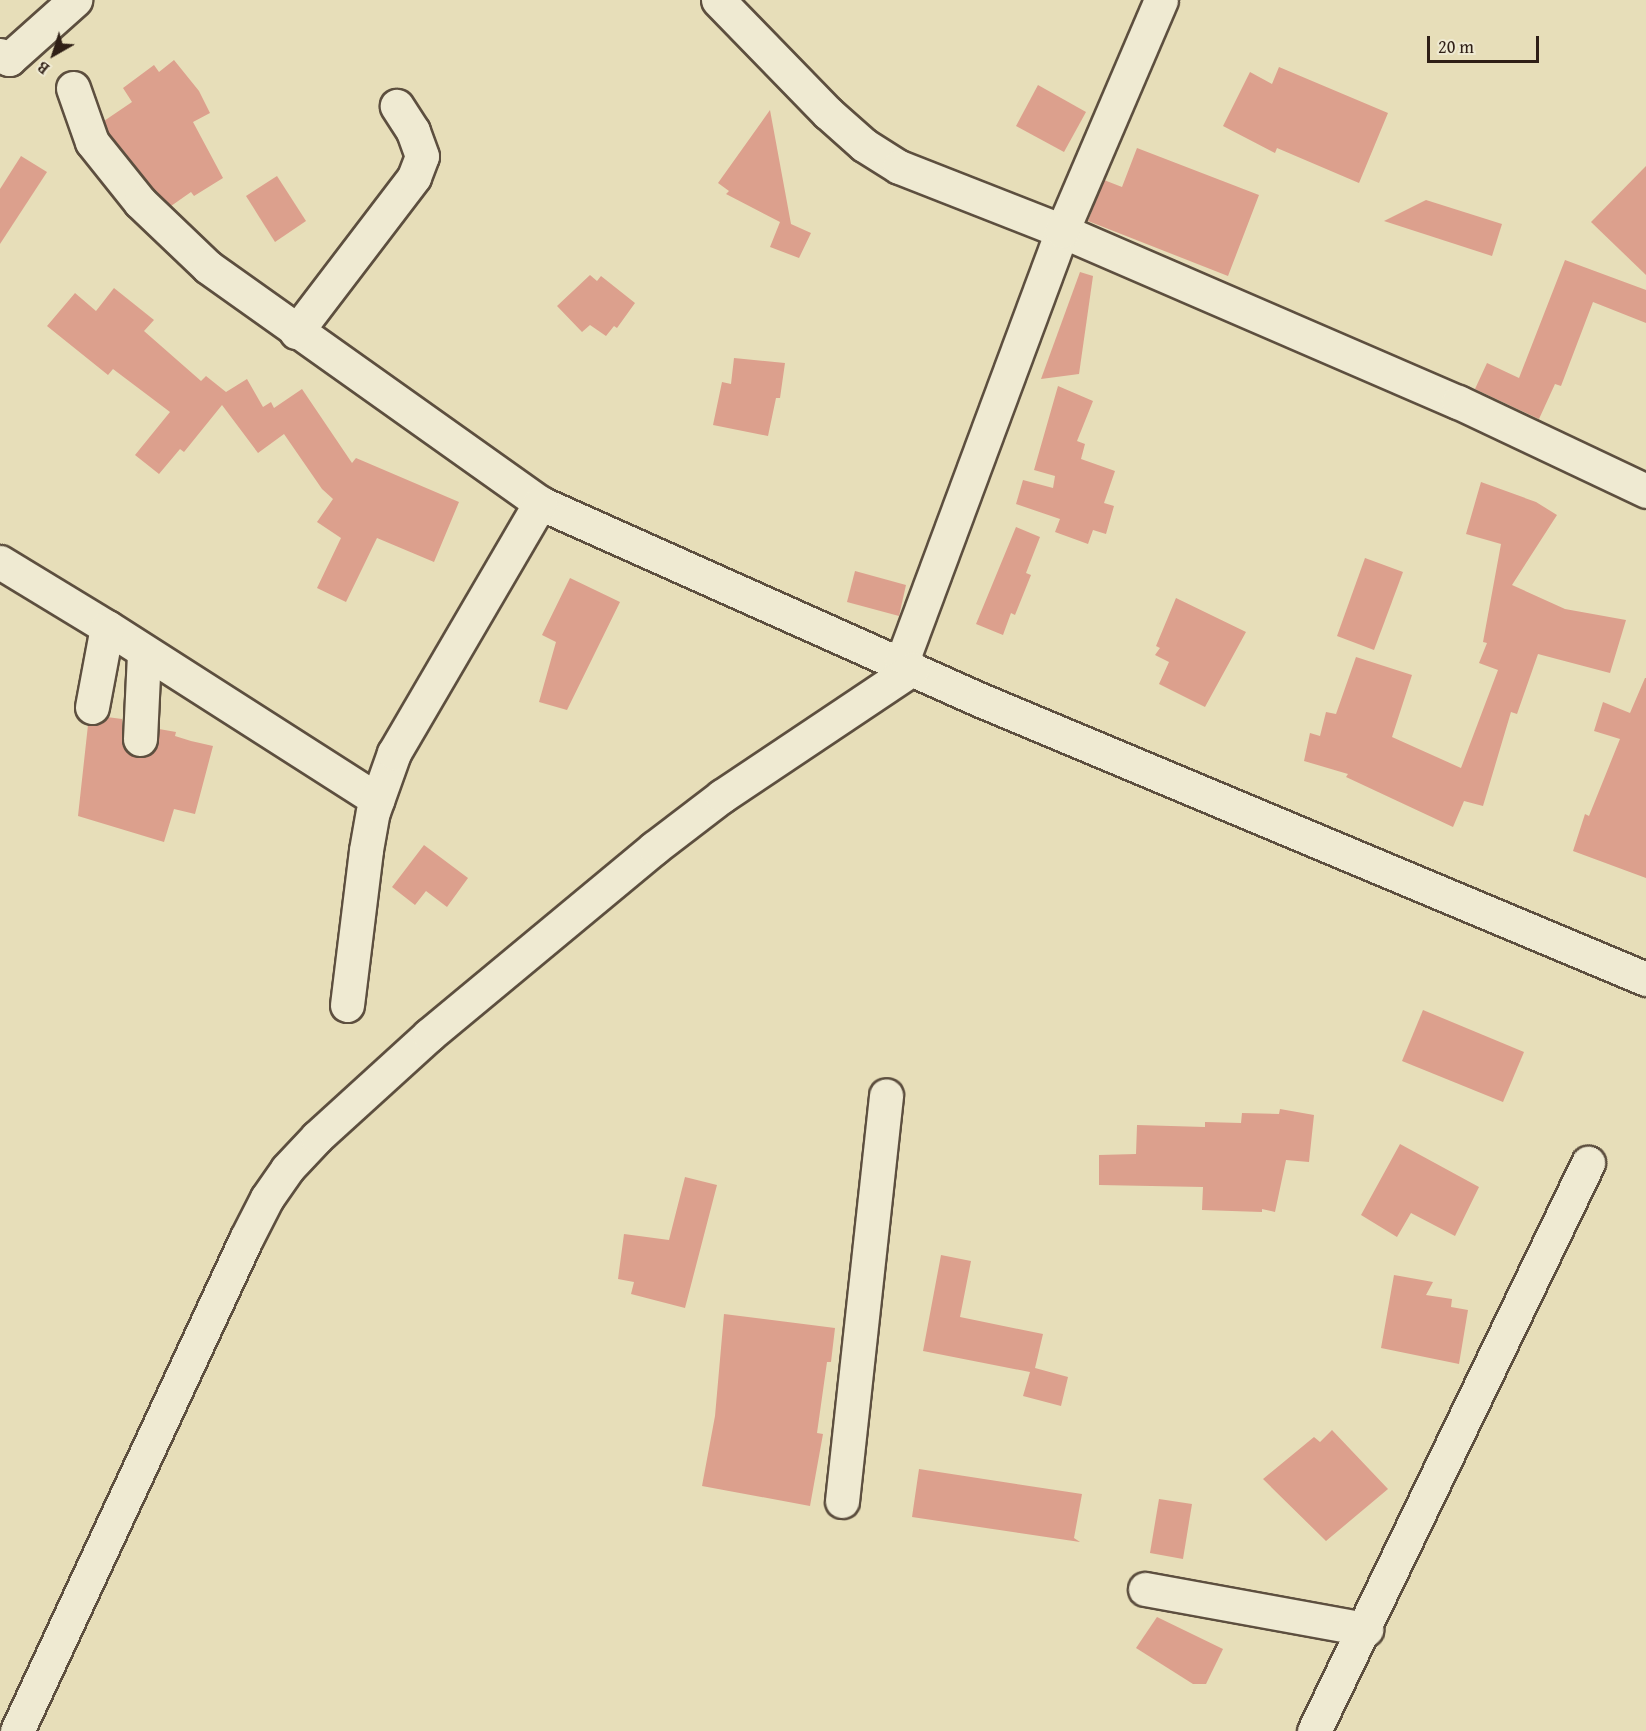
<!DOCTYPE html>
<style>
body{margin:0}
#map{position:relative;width:1646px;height:1731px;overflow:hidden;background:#e7deb9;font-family:"Gentium Book Plus",serif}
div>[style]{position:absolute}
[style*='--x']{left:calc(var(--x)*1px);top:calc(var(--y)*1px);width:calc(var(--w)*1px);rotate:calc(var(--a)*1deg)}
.building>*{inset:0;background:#dca08d}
.roads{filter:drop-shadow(2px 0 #5d4f3f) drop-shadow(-2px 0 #5d4f3f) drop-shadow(0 2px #5d4f3f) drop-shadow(0 -2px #5d4f3f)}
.minor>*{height:33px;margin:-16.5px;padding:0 16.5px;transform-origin:16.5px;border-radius:16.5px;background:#efead2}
span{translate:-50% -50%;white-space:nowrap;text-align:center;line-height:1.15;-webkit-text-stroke:6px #efead2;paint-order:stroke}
.north{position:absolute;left:24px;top:24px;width:60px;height:60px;-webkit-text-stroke:4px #efead2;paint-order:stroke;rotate:219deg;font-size:16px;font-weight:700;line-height:24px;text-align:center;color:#2f1f16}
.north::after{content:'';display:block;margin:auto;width:21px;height:27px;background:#2f1f16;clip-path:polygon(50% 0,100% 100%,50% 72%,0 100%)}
.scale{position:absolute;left:1427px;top:36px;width:112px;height:27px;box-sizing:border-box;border:3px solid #2f1f16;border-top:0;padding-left:8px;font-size:18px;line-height:21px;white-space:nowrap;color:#2f1f16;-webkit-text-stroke:4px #efead2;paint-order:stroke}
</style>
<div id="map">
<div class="building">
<div style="clip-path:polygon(174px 60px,199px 91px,210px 113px,193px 122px,223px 178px,194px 196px,191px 192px,171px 206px,154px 189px,109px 133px,104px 121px,132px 102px,123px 88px,154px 65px,159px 72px)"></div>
<div style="clip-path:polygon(1279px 67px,1388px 113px,1359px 183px,1277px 148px,1275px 153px,1223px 126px,1250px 72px,1272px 84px)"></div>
<div style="clip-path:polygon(1038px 85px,1086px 112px,1064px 152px,1016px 126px)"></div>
<div style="clip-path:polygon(770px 110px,791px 224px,811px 233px,799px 258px,770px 247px,780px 222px,726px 194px,729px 191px,718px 183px)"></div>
<div style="clip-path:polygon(1137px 148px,1259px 195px,1228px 276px,1088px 221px,1104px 180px,1122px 187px)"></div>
<div style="clip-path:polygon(21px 156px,47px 172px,0 244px,0 189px)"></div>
<div style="clip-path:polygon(1646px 166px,1646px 275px,1591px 222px)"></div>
<div style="clip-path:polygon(277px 176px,306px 221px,275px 242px,246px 196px)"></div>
<div style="clip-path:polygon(1426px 200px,1502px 224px,1492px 256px,1384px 221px)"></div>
<div style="clip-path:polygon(1565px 260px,1646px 290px,1646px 323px,1593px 302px,1561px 386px,1555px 384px,1539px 419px,1475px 389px,1487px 363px,1519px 378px)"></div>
<div style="clip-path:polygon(1080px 272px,1093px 276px,1079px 374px,1041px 379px)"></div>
<div style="clip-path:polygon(590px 275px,597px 281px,601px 276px,635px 303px,617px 328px,614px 326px,606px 336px,590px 325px,582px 332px,557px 306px)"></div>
<div style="clip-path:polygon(114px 288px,154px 320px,144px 331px,201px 381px,206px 376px,226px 392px,247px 379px,263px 407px,271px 402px,274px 408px,302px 389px,352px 463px,356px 458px,459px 502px,434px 562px,377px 538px,346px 602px,317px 588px,341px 538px,317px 522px,333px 499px,322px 489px,284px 434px,258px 453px,222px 405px,184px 452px,180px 449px,159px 474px,135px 455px,170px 412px,113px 369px,108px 375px,47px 326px,75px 293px,96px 311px)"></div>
<div style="clip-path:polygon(734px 358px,785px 363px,780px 398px,776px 398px,768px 436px,713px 425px,722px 382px,731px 384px)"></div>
<div style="clip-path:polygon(1058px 386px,1093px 401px,1077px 441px,1085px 444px,1081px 459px,1115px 471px,1104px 503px,1114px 506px,1106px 534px,1093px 530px,1088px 544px,1055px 532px,1060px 519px,1016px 504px,1023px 480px,1053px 488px,1055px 476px,1034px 470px)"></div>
<div style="clip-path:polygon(1481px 482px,1536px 502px,1557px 515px,1512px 585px,1565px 609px,1626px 620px,1610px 673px,1538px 654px,1517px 714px,1511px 712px,1483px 806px,1464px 801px,1453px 827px,1346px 777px,1348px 774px,1304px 761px,1310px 733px,1320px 736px,1326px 712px,1336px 714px,1356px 657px,1412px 675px,1392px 737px,1461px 768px,1498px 670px,1479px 663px,1487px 643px,1483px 642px,1501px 544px,1466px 534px)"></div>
<div style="clip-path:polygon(1016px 527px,1040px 537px,1026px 573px,1031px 575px,1015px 615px,1011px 613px,1003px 635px,976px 624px)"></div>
<div style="clip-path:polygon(1365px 558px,1403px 572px,1374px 650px,1337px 636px)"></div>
<div style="clip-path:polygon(855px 571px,906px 585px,899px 616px,847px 602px)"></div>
<div style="clip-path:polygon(570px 578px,620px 602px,567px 710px,539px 702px,556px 642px,542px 635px)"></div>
<div style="clip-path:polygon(1176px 598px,1246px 632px,1205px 707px,1159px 684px,1169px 662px,1155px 655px,1160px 648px,1156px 646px)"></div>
<div style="clip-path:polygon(1645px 678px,1646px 678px,1646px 878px,1573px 851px,1585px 814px,1589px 816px,1620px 739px,1594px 731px,1603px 702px,1630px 713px)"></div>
<div style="clip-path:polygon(107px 717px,122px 719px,123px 747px,129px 754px,139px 758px,148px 756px,155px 750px,159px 729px,176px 732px,175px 736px,191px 741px,213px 746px,195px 814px,174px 809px,164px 842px,78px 816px,88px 725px,99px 724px)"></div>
<div style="clip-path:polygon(424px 845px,468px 878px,447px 907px,426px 891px,415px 905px,392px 887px)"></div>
<div style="clip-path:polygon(1423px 1010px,1524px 1052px,1503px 1102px,1402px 1061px)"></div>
<div style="clip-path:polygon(1280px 1109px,1314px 1115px,1309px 1162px,1286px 1160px,1275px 1212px,1262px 1209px,1262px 1212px,1202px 1210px,1203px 1187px,1099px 1185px,1099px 1155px,1136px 1154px,1137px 1125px,1205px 1127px,1205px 1122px,1241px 1123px,1242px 1113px,1279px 1114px)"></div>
<div style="clip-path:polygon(1400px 1144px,1479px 1187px,1455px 1236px,1411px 1213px,1397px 1237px,1361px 1215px)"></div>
<div style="clip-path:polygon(685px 1177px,717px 1185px,685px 1308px,631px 1294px,634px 1282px,618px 1279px,624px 1234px,669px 1240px)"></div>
<div style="clip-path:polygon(941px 1255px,971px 1261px,960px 1317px,1043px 1334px,1035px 1368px,1068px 1377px,1061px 1406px,1023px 1396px,1030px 1372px,923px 1351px)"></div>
<div style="clip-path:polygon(1394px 1275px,1433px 1282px,1426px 1295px,1452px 1299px,1451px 1307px,1468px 1310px,1459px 1364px,1381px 1348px)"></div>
<div style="clip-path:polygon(724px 1314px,835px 1328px,831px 1362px,827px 1362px,817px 1433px,823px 1434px,810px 1506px,702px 1486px,715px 1416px)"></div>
<div style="clip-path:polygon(1332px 1430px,1388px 1489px,1326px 1541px,1263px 1479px,1314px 1437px,1320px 1442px)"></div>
<div style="clip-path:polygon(919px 1469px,1082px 1494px,1074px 1538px,1080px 1542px,912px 1517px)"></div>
<div style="clip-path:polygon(1159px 1499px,1192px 1504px,1183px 1559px,1150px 1553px)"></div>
<div style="clip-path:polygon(1157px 1617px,1223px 1649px,1206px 1684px,1193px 1684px,1136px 1648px)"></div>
</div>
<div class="roads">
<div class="minor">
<div style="--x:718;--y:0;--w:158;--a:45.8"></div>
<div style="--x:828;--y:113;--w:48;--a:41.6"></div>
<div style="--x:864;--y:145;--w:41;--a:32.2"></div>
<div style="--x:899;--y:167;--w:175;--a:21.4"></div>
<div style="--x:1062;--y:231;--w:431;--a:23.4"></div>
<div style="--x:1458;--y:402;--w:208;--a:25.3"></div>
<div style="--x:0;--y:55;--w:10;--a:24"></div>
<div style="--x:9;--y:59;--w:89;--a:-41.8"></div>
<div style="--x:73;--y:88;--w:57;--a:70.6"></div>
<div style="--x:92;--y:142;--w:77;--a:51.3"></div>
<div style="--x:140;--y:202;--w:94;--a:43.7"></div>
<div style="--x:208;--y:267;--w:407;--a:35.4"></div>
<div style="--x:540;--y:503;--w:485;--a:24.1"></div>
<div style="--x:983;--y:701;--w:719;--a:22.75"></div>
<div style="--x:296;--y:332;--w:195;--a:-52.7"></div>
<div style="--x:414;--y:177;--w:22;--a:-69"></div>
<div style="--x:422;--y:156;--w:27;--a:-110"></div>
<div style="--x:413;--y:131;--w:30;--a:-123"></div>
<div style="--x:0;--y:562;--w:125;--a:31.3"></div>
<div style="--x:107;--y:627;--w:321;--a:32.6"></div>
<div style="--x:901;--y:664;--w:462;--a:-69.6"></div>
<div style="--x:1062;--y:231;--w:251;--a:-66.8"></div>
<div style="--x:92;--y:707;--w:81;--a:-79.4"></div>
<div style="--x:140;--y:739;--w:86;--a:-87.3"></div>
<div style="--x:347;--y:1005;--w:156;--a:-83"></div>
<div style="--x:366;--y:850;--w:39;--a:-80"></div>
<div style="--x:373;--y:812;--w:63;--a:-70.4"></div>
<div style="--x:394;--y:753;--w:290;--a:-59.7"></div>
<div style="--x:842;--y:1501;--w:408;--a:-83.8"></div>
<div style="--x:1145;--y:1589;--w:225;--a:10.3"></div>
<div style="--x:17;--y:1731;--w:543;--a:-65.04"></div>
<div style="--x:246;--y:1239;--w:46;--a:-62.9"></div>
<div style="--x:267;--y:1198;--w:35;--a:-55"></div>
<div style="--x:287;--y:1169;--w:44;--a:-46.8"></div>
<div style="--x:317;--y:1137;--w:151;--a:-42.3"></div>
<div style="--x:429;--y:1035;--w:293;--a:-39.7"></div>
<div style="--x:654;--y:848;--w:86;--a:-37.4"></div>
<div style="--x:722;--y:796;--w:229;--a:-33.8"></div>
<div style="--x:1314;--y:1731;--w:631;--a:-64.25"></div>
</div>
</div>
<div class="north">B</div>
<div class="scale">20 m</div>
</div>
